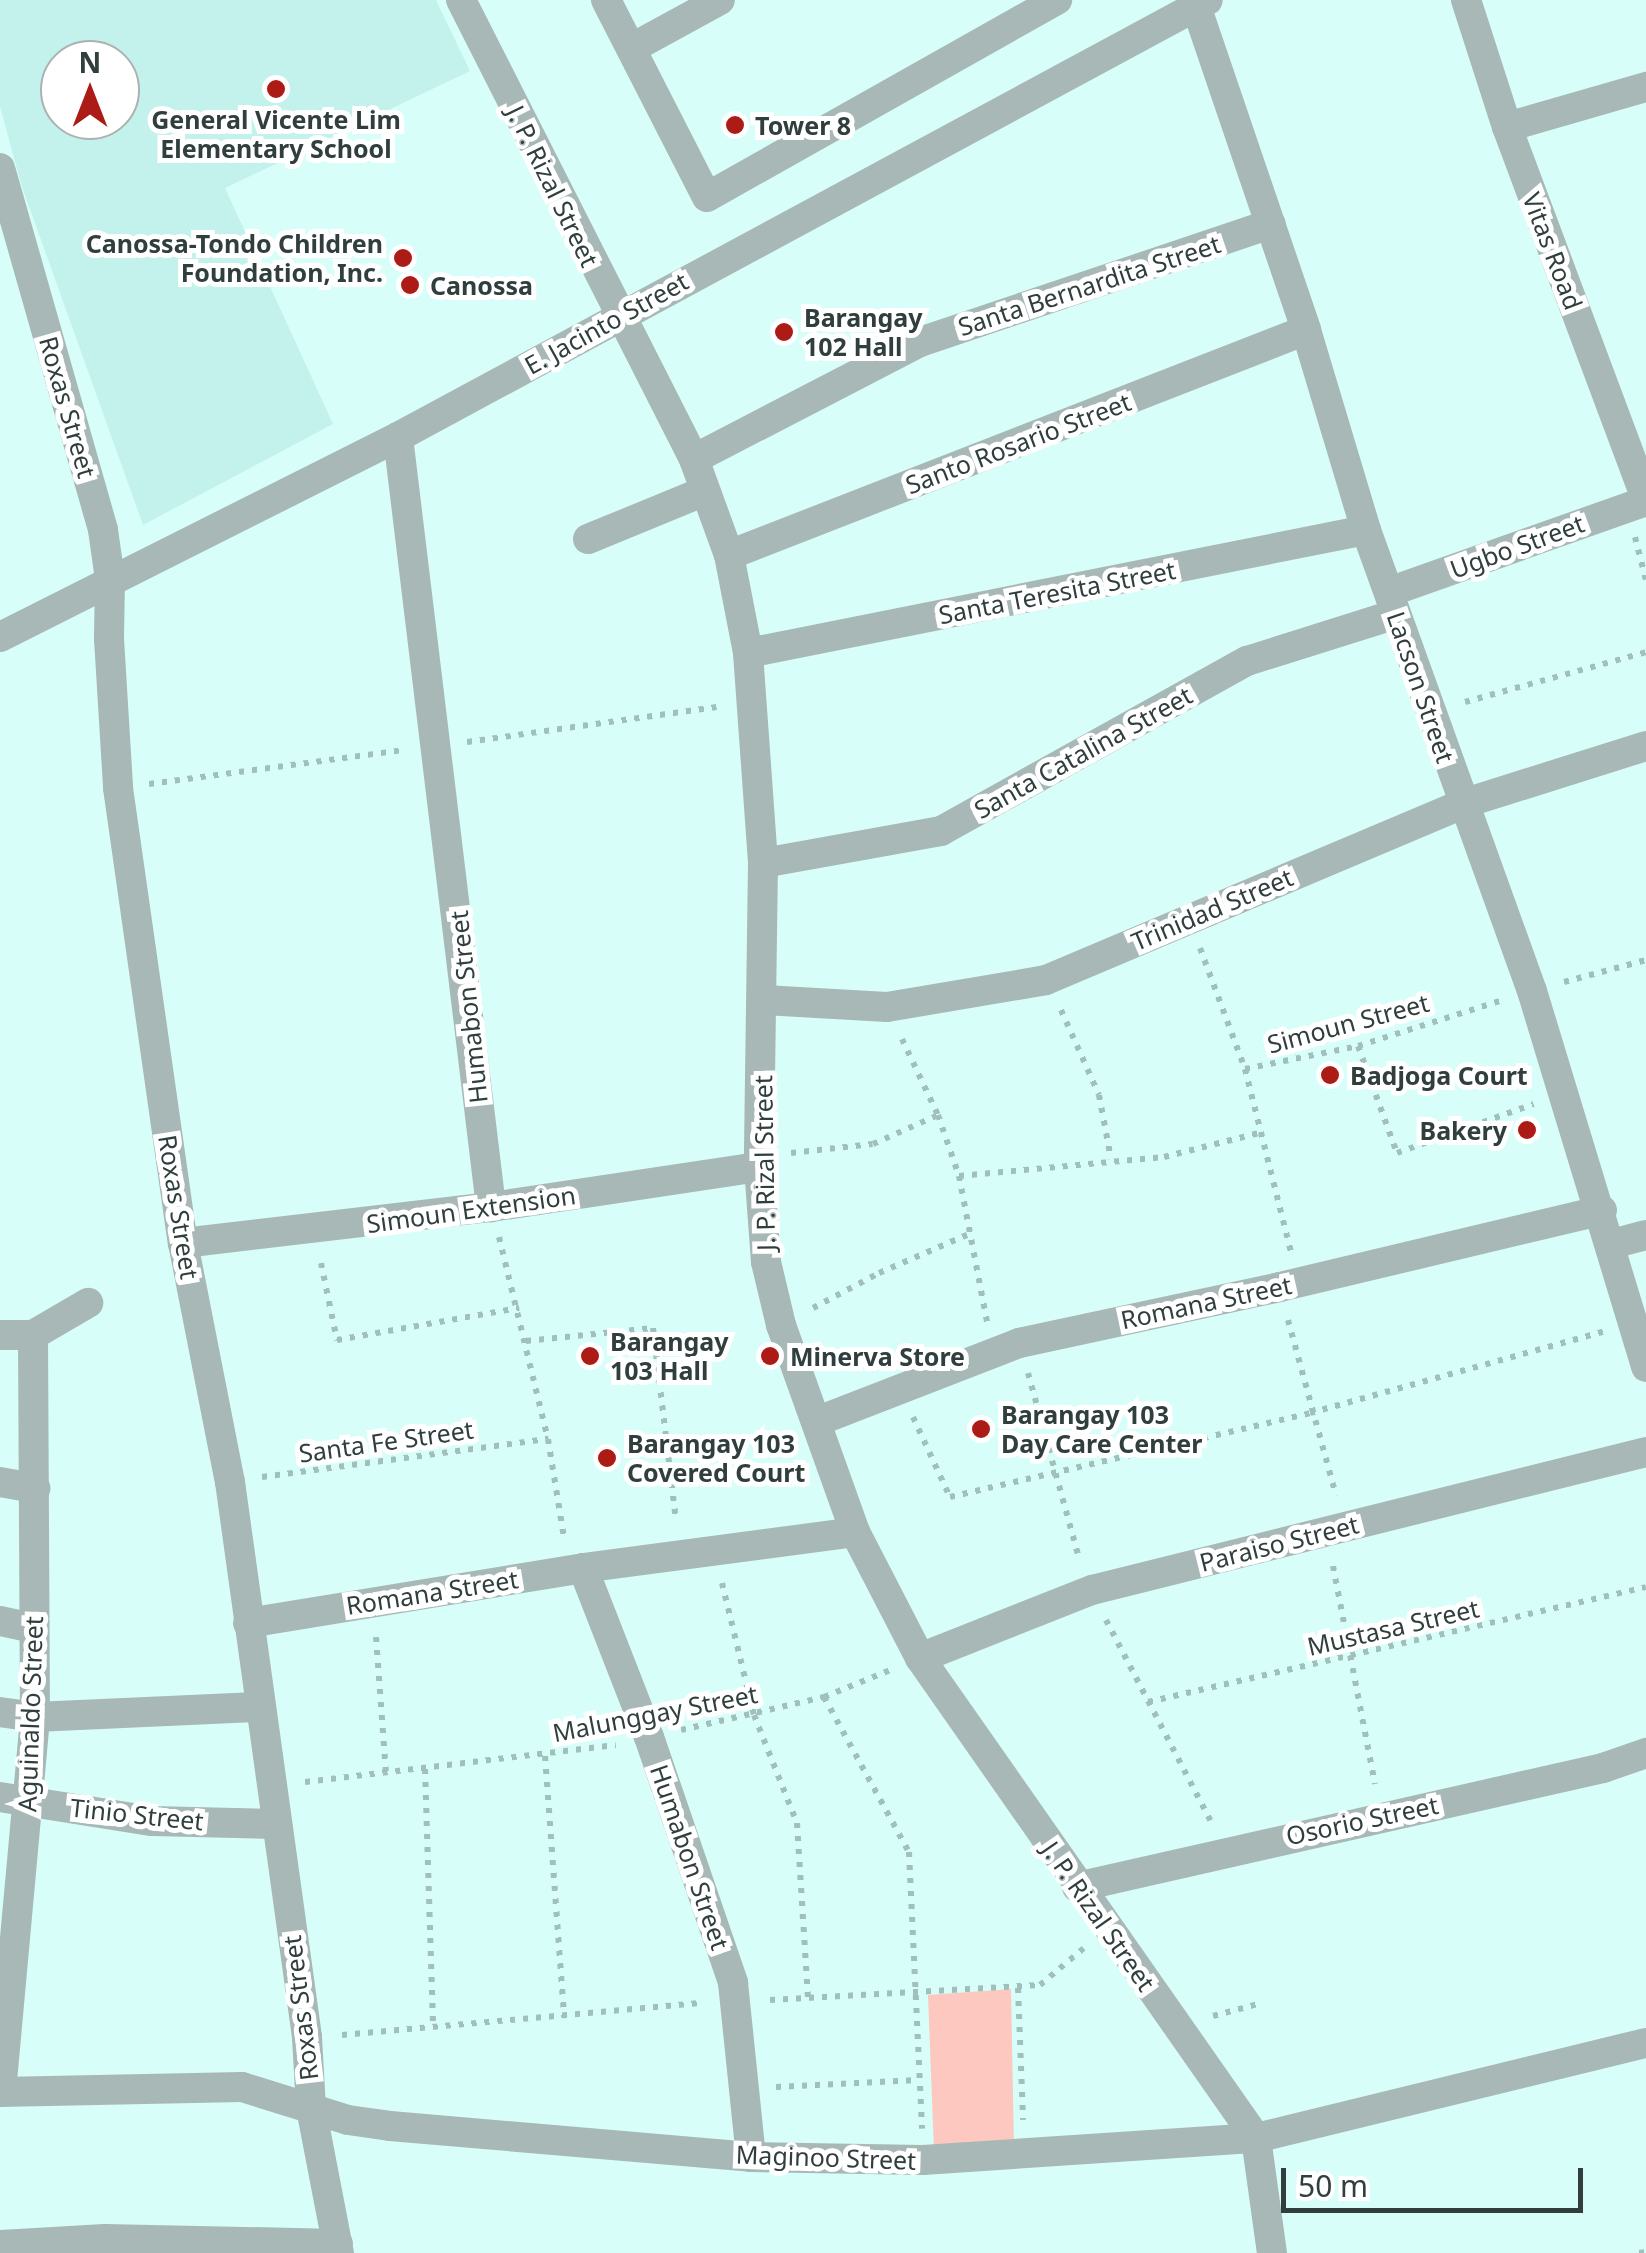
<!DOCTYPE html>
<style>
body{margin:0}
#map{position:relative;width:1646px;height:2253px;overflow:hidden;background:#d8fef9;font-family:"Noto Sans",sans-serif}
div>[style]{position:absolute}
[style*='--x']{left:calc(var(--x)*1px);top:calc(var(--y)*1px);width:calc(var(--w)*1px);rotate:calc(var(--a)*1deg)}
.built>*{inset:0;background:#c3f2ec}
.green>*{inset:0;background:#fdc8c0}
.path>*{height:6px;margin-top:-3px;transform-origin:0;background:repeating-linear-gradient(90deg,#a1bfbb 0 5px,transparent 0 13px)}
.minor>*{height:30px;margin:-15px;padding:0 15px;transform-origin:15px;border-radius:15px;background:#a8b8b6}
.dots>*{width:28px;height:28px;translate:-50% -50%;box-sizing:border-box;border:5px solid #fff;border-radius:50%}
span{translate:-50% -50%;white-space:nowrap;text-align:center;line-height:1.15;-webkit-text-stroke:10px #fff;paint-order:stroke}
.poi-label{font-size:25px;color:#303f3d;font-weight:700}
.left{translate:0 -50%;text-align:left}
.right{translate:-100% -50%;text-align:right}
.street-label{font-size:25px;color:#303f3d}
.north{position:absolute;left:40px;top:40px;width:100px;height:100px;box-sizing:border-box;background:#fff;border:2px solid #acb2b1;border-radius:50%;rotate:0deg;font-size:28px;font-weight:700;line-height:40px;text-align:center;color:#303f3d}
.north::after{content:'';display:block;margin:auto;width:35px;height:45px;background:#ac1b16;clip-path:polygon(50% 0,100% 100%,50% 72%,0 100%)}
.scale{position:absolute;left:1281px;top:2168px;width:302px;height:45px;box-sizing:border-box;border:5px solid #303f3d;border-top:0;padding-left:12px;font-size:30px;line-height:35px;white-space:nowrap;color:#303f3d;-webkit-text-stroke:8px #fff;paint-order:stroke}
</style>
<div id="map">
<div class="built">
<div style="clip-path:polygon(evenodd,0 0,436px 0,470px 71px,225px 188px,333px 424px,143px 525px,22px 187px,0 107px,0 0,120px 60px,120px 120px,60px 120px,60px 60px,120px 60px)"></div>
</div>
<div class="green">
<div style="clip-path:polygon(1011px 1989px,1014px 2148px,934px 2152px,928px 1995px)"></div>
</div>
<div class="path">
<div style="--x:1635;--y:537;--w:44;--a:75.7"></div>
<div style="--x:1465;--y:702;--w:188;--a:-15.4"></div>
<div style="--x:467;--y:742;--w:252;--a:-8"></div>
<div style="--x:149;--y:784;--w:258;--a:-7.6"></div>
<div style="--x:1200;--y:948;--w:129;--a:69.6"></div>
<div style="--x:1245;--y:1069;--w:189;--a:75.9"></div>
<div style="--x:1564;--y:982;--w:85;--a:-15"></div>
<div style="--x:1061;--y:1010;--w:93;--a:65.9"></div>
<div style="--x:1099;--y:1095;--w:65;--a:79.4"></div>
<div style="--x:902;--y:1039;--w:84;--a:64.7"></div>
<div style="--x:938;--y:1115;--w:65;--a:71"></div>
<div style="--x:959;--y:1176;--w:149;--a:79.1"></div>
<div style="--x:1358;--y:1046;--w:114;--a:70"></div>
<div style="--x:1397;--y:1153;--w:145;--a:-19.7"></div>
<div style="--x:1245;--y:1069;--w:115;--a:-11.5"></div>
<div style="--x:1358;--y:1046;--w:149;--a:-17.6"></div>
<div style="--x:791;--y:1153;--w:82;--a:-6.3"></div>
<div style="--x:873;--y:1144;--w:71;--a:-24"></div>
<div style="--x:959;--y:1176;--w:206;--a:-5.3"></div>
<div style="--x:1164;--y:1157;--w:102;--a:-14.2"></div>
<div style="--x:499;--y:1237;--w:208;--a:76.4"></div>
<div style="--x:548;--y:1439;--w:100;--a:80.8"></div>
<div style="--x:321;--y:1263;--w:79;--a:78.3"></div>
<div style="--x:337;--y:1340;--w:185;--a:-10"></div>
<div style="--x:813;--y:1308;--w:75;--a:-27.9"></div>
<div style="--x:879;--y:1273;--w:96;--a:-23.4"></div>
<div style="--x:1288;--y:1320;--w:182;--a:74.7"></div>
<div style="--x:526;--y:1341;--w:128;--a:-5.8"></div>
<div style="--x:653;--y:1328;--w:194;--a:83.2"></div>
<div style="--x:1028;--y:1373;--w:192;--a:74.6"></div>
<div style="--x:913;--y:1417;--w:88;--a:65.2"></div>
<div style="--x:950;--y:1497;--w:370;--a:-13.1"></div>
<div style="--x:1310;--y:1413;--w:304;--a:-15.5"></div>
<div style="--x:262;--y:1477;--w:289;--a:-7.6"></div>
<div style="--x:1333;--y:1566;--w:222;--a:79.1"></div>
<div style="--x:722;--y:1583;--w:136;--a:76.4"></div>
<div style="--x:754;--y:1715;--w:116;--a:68.3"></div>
<div style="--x:797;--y:1823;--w:177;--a:86.4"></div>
<div style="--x:1106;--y:1620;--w:228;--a:62.5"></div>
<div style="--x:376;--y:1637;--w:135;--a:85.8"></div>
<div style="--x:824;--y:1697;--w:177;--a:61.3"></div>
<div style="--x:909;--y:1852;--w:277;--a:87.3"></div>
<div style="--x:1148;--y:1702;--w:511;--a:-13"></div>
<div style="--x:681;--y:1730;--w:147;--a:-13"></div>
<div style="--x:824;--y:1697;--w:71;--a:-22.2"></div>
<div style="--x:545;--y:1756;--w:262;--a:85.8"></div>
<div style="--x:425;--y:1769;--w:259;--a:88.2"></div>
<div style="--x:305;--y:1782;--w:313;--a:-6.8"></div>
<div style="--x:1018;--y:1988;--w:132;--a:87.8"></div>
<div style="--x:770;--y:2000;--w:270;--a:-3.2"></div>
<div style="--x:1040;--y:1985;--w:57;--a:-40.1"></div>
<div style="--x:1213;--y:2016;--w:47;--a:-14.9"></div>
<div style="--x:342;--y:2035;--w:362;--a:-5.1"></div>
<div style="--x:776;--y:2087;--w:143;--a:-2.8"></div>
<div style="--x:1639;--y:2253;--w:7;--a:-8"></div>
</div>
<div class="minor">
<div style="--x:461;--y:0;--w:515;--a:63.09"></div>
<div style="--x:694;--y:459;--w:102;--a:70"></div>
<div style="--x:729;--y:555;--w:100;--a:79"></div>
<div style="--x:748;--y:653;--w:211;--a:85.9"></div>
<div style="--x:763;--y:863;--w:304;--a:90.8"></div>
<div style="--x:759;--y:1167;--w:95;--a:85.8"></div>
<div style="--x:766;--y:1262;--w:65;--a:76.6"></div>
<div style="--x:781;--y:1325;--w:220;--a:70.3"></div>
<div style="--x:855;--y:1532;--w:142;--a:62.7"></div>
<div style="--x:920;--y:1658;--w:586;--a:55.01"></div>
<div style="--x:1256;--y:2138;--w:116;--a:82.1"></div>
<div style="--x:606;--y:0;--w:221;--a:62.9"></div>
<div style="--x:707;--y:197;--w:402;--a:-29.4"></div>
<div style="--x:1466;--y:0;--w:133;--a:72.1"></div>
<div style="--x:1507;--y:127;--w:397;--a:69.5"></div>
<div style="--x:1196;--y:6;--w:342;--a:71.2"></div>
<div style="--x:1306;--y:330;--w:209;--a:73.3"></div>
<div style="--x:1366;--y:530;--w:490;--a:70.2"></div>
<div style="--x:1532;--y:991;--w:393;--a:73.1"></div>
<div style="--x:632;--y:48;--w:100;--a:-28.6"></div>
<div style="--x:1507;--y:127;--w:145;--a:-16.1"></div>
<div style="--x:0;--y:168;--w:376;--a:74.1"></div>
<div style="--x:103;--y:530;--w:49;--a:81.9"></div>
<div style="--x:110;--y:579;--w:60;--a:91"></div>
<div style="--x:109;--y:639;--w:149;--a:86.5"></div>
<div style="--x:118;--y:788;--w:460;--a:81.9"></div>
<div style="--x:183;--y:1243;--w:244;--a:78.9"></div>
<div style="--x:230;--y:1482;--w:560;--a:82.1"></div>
<div style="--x:307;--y:2037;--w:71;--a:86.8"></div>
<div style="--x:311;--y:2108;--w:148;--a:79.1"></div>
<div style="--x:398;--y:437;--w:776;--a:83.11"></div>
<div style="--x:694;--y:459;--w:254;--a:-27.4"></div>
<div style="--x:920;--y:342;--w:370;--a:-18.6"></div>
<div style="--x:588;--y:539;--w:126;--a:-22.3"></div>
<div style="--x:729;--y:555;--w:619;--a:-21.3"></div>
<div style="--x:1389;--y:592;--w:273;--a:-19.5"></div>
<div style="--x:0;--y:637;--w:445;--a:-26.7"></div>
<div style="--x:398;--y:437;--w:920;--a:-28.35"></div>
<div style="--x:748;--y:653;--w:630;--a:-11.26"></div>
<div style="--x:763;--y:863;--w:181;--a:-10.2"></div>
<div style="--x:941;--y:831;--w:350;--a:-29.1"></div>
<div style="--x:1247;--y:661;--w:156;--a:-17.5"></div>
<div style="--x:764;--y:1000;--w:123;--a:3.3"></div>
<div style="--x:887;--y:1007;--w:161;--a:-9.6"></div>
<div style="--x:1046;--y:980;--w:452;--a:-22.9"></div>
<div style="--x:1462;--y:804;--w:193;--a:-17.5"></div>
<div style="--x:183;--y:1243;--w:310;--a:-6.7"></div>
<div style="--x:491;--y:1207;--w:271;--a:-8.5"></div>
<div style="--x:1612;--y:1244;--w:35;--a:-15"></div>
<div style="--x:0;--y:1335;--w:33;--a:0"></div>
<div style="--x:33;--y:1335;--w:64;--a:-30.2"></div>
<div style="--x:818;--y:1421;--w:216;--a:-21.2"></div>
<div style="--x:1019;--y:1343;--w:267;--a:-12.1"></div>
<div style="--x:1280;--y:1287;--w:331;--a:-13.4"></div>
<div style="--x:0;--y:1482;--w:36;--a:10"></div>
<div style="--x:583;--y:1568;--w:181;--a:68.7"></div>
<div style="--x:649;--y:1737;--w:260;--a:71.1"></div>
<div style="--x:733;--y:1983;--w:175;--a:84.1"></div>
<div style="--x:0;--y:1621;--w:34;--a:12"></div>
<div style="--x:248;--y:1623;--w:339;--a:-9.3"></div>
<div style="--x:583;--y:1568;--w:274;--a:-7.5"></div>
<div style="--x:920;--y:1658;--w:185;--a:-21.6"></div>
<div style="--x:1092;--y:1590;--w:571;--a:-13.99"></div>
<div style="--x:0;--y:1712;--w:35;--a:8"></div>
<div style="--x:35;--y:1717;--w:223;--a:-2.6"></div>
<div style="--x:0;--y:1797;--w:154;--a:9"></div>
<div style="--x:152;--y:1821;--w:123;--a:1.4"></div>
<div style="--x:1077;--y:1887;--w:539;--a:-12.75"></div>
<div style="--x:1603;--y:1768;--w:46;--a:-19.2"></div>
<div style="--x:0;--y:2092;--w:242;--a:-1.2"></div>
<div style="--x:242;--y:2087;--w:111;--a:17.3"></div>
<div style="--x:348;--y:2120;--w:42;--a:8.1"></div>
<div style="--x:390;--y:2126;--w:362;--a:4.9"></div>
<div style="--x:751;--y:2157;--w:172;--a:1"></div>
<div style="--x:923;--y:2160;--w:334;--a:-3.8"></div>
<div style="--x:1256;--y:2138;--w:401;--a:-13.7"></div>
<div style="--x:1;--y:2092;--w:377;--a:-84.8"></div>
<div style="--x:35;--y:1717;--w:382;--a:-90.3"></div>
<div style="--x:0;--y:2245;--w:105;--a:-3.3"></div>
<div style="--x:105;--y:2239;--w:233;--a:1.2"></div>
</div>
<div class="dots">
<div style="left:276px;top:89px;background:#ac1b16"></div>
<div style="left:735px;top:125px;background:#ac1b16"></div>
<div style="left:403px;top:258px;background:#ac1b16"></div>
<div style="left:410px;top:285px;background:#ac1b16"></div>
<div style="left:784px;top:332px;background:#ac1b16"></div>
<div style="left:1330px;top:1075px;background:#ac1b16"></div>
<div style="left:1527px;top:1130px;background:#ac1b16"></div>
<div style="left:590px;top:1356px;background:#ac1b16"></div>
<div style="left:770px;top:1356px;background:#ac1b16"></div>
<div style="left:981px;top:1429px;background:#ac1b16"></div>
<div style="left:607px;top:1458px;background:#ac1b16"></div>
</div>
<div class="poi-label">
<span style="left:276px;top:134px">General Vicente Lim<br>Elementary School</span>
<span class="left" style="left:755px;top:125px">Tower 8</span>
<span class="right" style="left:383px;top:258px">Canossa-Tondo Children<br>Foundation, Inc.</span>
<span class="left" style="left:430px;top:285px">Canossa</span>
<span class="left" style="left:804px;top:332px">Barangay<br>102 Hall</span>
<span class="left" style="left:1350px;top:1075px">Badjoga Court</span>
<span class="right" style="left:1507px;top:1130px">Bakery</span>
<span class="left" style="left:610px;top:1356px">Barangay<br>103 Hall</span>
<span class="left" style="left:790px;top:1356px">Minerva Store</span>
<span class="left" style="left:1001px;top:1429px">Barangay 103<br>Day Care Center</span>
<span class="left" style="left:627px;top:1458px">Barangay 103<br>Covered Court</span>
</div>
<div class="street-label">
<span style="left:553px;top:186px;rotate:64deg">J. P. Rizal Street</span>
<span style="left:1553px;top:251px;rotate:69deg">Vitas Road</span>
<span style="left:1089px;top:285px;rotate:-18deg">Santa Bernardita Street</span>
<span style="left:606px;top:323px;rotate:-29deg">E. Jacinto Street</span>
<span style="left:68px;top:407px;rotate:74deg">Roxas Street</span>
<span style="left:1018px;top:443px;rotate:-21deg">Santo Rosario Street</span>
<span style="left:1517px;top:546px;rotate:-20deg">Ugbo Street</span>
<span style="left:1057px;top:592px;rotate:-11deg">Santa Teresita Street</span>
<span style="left:1421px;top:687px;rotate:71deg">Lacson Street</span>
<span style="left:1083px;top:752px;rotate:-29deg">Santa Catalina Street</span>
<span style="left:1212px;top:909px;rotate:-23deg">Trinidad Street</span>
<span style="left:468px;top:1007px;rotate:-96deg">Humabon Street</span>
<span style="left:1348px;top:1023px;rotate:-15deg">Simoun Street</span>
<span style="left:764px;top:1163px;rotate:-91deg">J. P. Rizal Street</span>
<span style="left:179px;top:1207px;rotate:81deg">Roxas Street</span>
<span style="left:471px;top:1209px;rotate:-8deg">Simoun Extension</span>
<span style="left:1206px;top:1302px;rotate:-12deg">Romana Street</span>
<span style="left:386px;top:1441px;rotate:-8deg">Santa Fe Street</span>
<span style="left:1279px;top:1543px;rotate:-14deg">Paraiso Street</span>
<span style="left:432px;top:1592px;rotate:-9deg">Romana Street</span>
<span style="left:1393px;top:1627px;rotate:-13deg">Mustasa Street</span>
<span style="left:655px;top:1713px;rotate:-11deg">Malunggay Street</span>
<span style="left:30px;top:1714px;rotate:-88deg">Aguinaldo Street</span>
<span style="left:137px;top:1814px;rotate:6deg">Tinio Street</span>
<span style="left:1362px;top:1820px;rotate:-12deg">Osorio Street</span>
<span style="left:690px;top:1857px;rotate:71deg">Humabon Street</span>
<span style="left:1099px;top:1916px;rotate:55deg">J. P. Rizal Street</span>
<span style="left:300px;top:2008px;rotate:-97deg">Roxas Street</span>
<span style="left:826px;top:2157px;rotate:2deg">Maginoo Street</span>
</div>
<div class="north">N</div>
<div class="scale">50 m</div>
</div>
